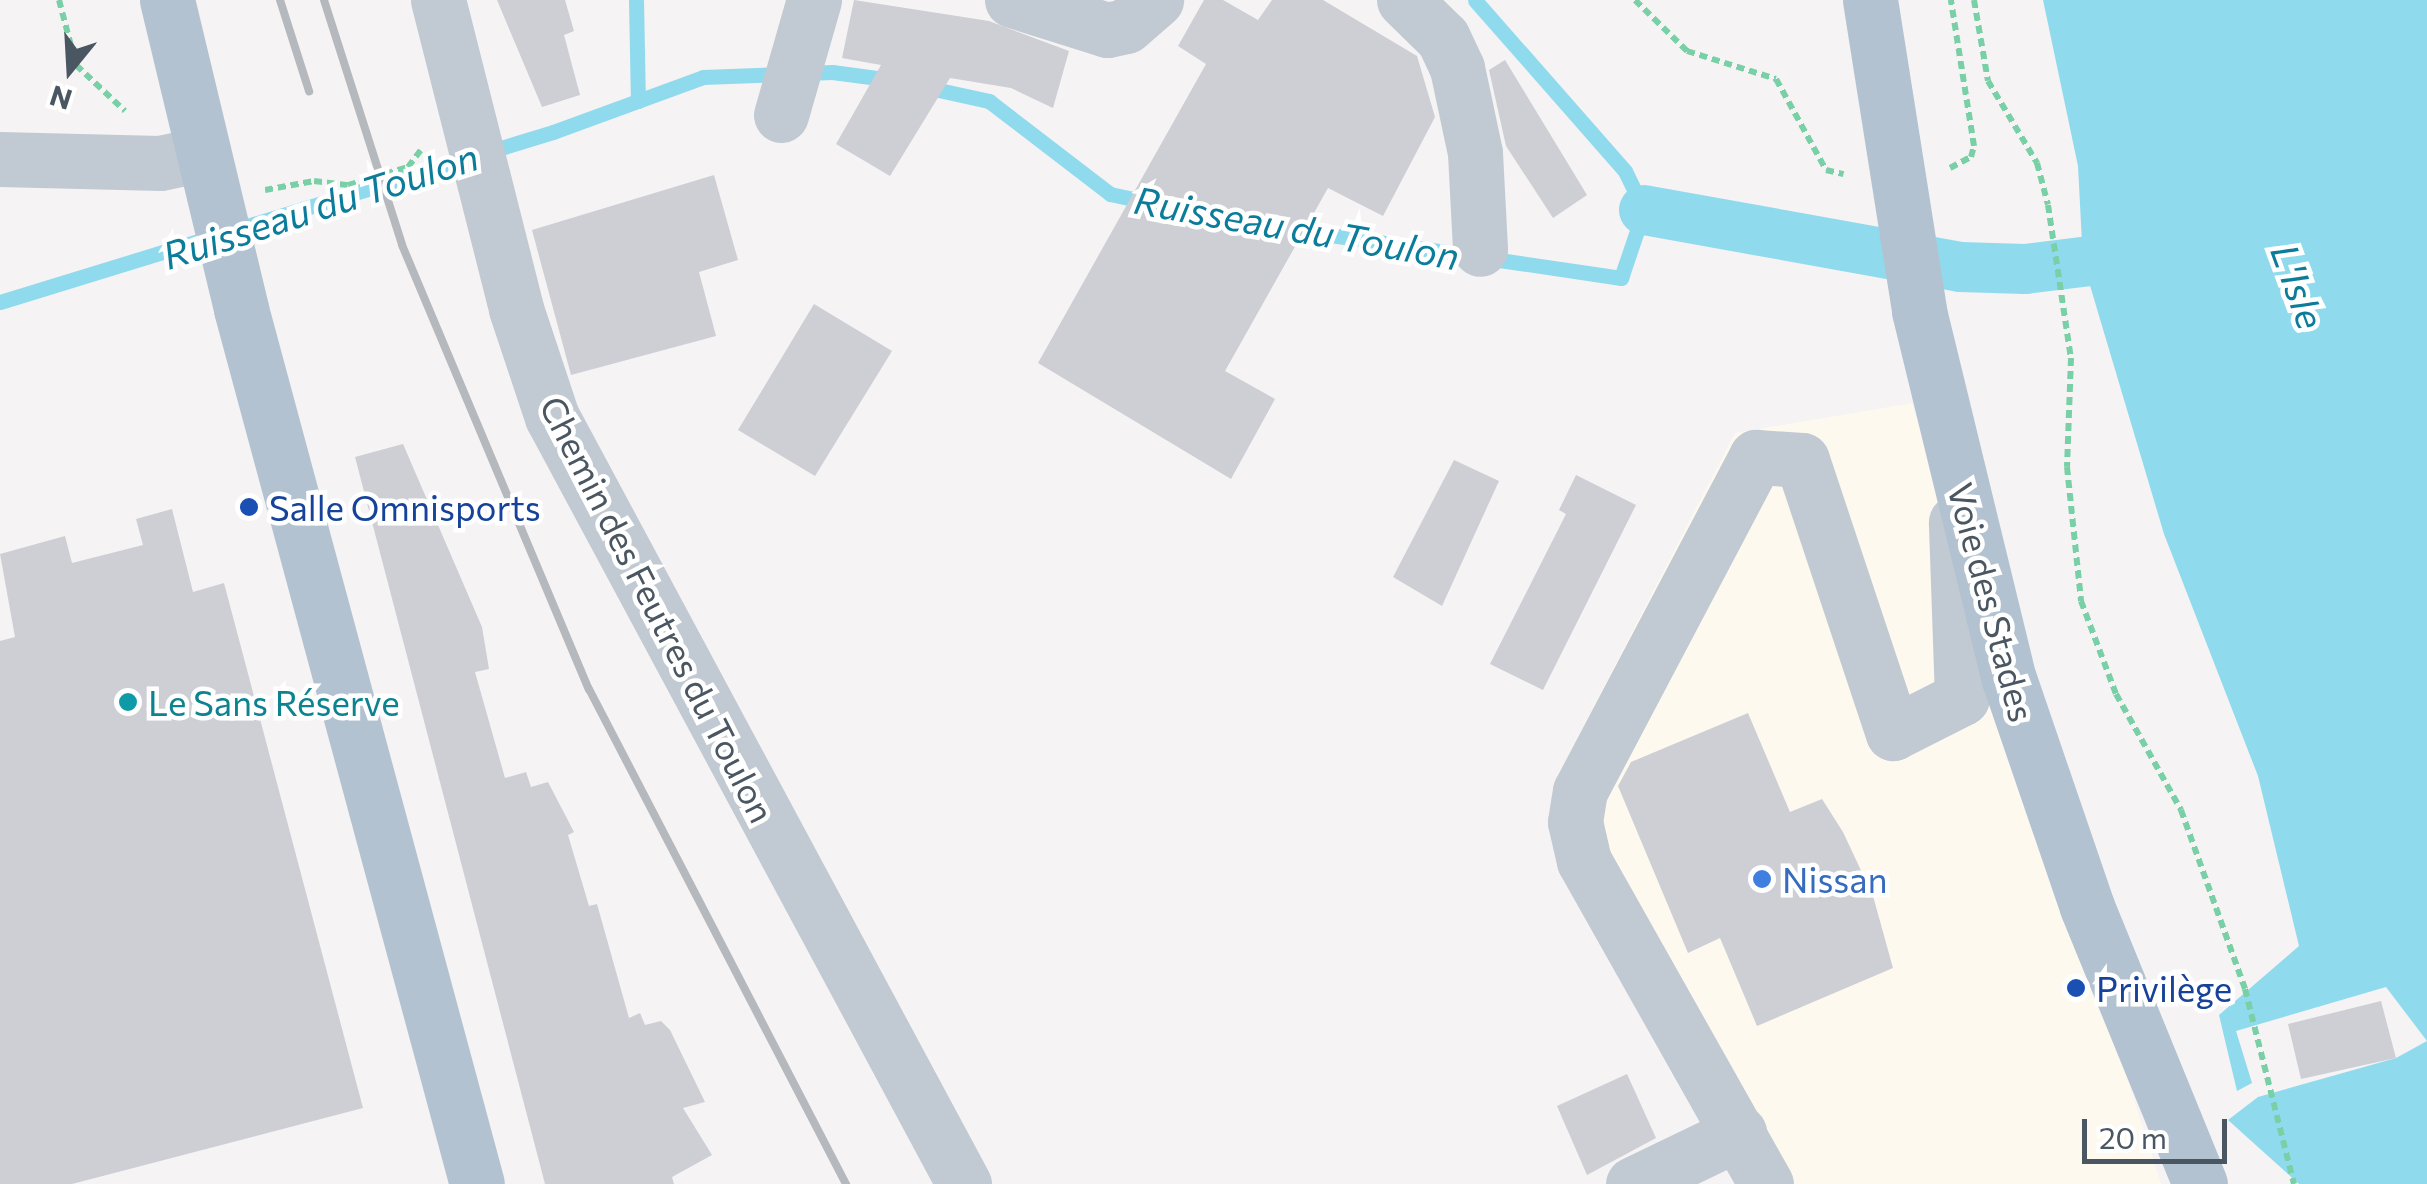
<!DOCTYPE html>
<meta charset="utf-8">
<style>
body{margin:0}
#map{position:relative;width:2427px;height:1184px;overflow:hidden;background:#f5f3f3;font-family:Commissioner,sans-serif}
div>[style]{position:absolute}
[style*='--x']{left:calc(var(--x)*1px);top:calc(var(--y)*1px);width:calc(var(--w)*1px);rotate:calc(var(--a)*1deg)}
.commercial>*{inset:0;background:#fdf9ef}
.water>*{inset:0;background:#90daee}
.stream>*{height:15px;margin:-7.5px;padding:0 7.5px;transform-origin:7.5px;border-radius:7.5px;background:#90daee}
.canal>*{height:50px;margin:-25px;padding:0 25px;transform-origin:25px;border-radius:25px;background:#90daee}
.building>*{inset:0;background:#cdcfd5}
.path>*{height:6px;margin-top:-3px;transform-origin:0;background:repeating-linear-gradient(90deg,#7ad0a6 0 8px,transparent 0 13px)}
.minor>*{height:55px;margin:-27.5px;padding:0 27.5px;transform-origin:27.5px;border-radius:27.5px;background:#c1cad2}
.major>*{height:55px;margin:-27.5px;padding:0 27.5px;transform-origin:27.5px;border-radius:27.5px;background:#b3c2d1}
.rail>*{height:8px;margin:-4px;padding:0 4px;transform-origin:4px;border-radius:4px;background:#b5b8bd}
.dots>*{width:28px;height:28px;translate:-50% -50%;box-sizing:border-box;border:5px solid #fff;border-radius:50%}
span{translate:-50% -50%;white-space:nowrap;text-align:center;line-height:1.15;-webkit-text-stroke:9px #fff;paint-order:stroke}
.transit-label{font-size:35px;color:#164399}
.left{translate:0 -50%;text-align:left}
.street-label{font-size:35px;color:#4a5661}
.culture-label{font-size:35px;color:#0d838f}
.shop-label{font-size:35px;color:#366cbe}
.water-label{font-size:38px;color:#0c7c9b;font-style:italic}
.north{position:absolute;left:20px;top:20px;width:100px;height:100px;-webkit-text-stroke:8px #fff;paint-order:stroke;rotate:198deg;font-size:28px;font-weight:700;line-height:40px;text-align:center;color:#4a5661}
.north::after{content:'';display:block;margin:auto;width:35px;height:45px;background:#4a5661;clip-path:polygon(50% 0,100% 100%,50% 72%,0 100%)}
.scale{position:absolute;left:2082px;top:1119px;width:145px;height:45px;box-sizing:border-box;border:5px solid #4a5661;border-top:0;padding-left:12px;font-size:30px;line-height:35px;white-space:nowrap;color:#4a5661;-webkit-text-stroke:8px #fff;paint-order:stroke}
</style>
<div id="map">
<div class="commercial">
<div style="clip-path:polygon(1912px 403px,2161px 1184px,1751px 1184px,1558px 775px,1735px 433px)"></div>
</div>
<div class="water">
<div style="clip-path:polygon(2043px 0,2427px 0,2427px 1184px,2299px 1184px,2228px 1120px,2258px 1097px,2396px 1058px,2427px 1041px,2386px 987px,2236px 1031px,2252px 1083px,2237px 1091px,2219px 1015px,2299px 946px,2258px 776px,2164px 534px,2083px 262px,2078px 166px)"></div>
</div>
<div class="stream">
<div style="--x:636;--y:0;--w:101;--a:88.9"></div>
<div style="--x:925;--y:87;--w:66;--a:12.3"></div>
<div style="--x:989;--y:101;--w:153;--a:37.5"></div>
<div style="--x:1110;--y:194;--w:39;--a:12"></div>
<div style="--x:1283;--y:228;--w:342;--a:8.4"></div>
<div style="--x:1621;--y:278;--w:72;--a:-71.3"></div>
<div style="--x:1644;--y:210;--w:43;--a:-116"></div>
<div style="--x:1625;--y:171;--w:227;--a:-131.3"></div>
<div style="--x:0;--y:302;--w:579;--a:-17.09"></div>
<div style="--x:553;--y:132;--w:160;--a:-20.1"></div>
<div style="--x:703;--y:77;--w:129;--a:-2.2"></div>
<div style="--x:832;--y:72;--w:62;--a:7.5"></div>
</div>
<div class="canal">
<div style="--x:1644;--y:210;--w:321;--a:10.2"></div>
<div style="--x:1960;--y:267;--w:65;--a:1.8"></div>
<div style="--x:2025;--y:269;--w:124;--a:-7"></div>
</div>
<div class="building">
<div style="clip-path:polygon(497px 0,565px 0,574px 31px,564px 35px,580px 95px,542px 107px)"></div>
<div style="clip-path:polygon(854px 0,989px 21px,1069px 51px,1053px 108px,1011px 88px,950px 78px,890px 176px,836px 144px,881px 65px,842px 58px)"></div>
<div style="clip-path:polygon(1204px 0,1223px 0,1258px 20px,1272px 0,1323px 0,1417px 56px,1435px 117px,1383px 216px,1328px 188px,1225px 371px,1275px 399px,1231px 479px,1038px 363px,1206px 64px,1178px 46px)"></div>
<div style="clip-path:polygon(1505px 60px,1587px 195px,1553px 218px,1506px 146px,1489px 70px)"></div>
<div style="clip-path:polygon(714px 175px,738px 260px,699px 272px,716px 336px,571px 375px,532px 230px)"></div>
<div style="clip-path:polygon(814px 304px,892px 351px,815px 476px,738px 430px)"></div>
<div style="clip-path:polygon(403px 444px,482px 627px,489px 669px,475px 672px,505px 778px,526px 772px,531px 787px,548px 782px,574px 832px,568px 835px,589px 906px,597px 904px,629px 1018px,640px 1013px,645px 1025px,661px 1021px,670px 1030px,705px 1102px,683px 1108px,712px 1155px,672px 1177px,674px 1184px,545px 1184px,355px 457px)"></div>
<div style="clip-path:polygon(1454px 460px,1499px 481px,1442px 606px,1393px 577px)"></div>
<div style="clip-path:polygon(1576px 475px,1636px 505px,1543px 690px,1490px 664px,1566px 514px,1559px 510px)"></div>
<div style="clip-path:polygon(172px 509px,193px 592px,224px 583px,363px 1108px,72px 1184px,0 1184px,0 641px,15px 637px,0 554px,65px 536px,72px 563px,143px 545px,136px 519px)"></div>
<div style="clip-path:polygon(1748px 713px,1790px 812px,1822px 799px,1843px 832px,1873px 896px,1893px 968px,1757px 1026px,1720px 938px,1688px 953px,1618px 786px,1631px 762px)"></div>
<div style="clip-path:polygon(2381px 1001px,2396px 1058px,2301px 1079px,2288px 1024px)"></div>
<div style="clip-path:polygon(1627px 1074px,1656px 1138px,1587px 1175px,1557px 1106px)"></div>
</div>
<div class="path">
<div style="--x:59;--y:0;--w:67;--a:75.3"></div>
<div style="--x:76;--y:65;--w:67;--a:43.2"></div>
<div style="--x:1635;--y:0;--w:73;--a:44.4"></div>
<div style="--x:1687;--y:51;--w:93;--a:17.5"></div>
<div style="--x:1776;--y:79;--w:104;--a:61.2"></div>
<div style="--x:1826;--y:170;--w:18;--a:13"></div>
<div style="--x:1974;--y:0;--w:82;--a:80.2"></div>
<div style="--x:1988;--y:81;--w:96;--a:59.1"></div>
<div style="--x:2037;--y:163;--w:43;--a:75.3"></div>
<div style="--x:2048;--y:205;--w:155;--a:81.5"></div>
<div style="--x:2071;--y:358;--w:109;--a:92.1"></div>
<div style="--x:2067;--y:467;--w:135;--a:84"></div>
<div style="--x:2081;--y:601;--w:99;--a:69.4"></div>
<div style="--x:2116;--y:694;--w:133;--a:60.7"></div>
<div style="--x:2181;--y:810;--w:190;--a:70.3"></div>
<div style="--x:2245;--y:989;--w:201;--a:75.9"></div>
<div style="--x:1950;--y:168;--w:24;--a:-28"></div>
<div style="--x:1971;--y:157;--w:11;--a:-75"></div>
<div style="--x:1974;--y:146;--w:148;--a:-99"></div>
<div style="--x:265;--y:190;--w:50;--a:-10.4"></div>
<div style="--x:314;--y:181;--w:34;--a:7"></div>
<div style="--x:348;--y:185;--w:63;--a:-16.7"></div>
<div style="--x:408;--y:167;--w:21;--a:-53"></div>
</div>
<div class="minor">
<div style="--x:438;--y:0;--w:319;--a:75.8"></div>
<div style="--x:516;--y:309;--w:114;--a:71.6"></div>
<div style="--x:552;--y:417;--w:871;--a:61.76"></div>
<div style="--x:1012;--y:0;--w:100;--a:17.5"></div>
<div style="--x:1107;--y:30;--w:19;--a:-12"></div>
<div style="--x:1126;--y:26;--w:40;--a:-41"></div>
<div style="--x:1404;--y:0;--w:54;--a:44.3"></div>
<div style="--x:1443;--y:38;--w:33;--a:65"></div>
<div style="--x:1457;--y:68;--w:87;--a:78"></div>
<div style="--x:1475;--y:153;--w:96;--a:87"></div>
<div style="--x:781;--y:115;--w:120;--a:-74"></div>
<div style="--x:0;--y:159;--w:160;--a:1.4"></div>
<div style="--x:160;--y:163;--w:44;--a:-11.8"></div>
<div style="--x:1633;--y:1184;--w:118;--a:-25.7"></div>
<div style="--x:1766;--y:1184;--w:371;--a:-119.4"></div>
<div style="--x:1584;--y:861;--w:40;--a:-103"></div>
<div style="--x:1575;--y:822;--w:31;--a:-81"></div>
<div style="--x:1580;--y:791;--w:378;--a:-62.2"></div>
<div style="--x:1756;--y:457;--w:46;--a:3.7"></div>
<div style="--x:1802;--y:460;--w:288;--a:71.6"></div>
<div style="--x:1893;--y:733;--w:77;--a:-26.9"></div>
<div style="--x:1962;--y:698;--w:176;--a:-92"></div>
</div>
<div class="major">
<div style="--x:167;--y:0;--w:318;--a:76.5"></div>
<div style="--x:241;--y:309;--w:906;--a:74.91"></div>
<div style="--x:1870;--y:0;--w:315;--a:81"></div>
<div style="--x:1919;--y:311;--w:379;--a:76.3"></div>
<div style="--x:2009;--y:679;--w:241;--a:71.1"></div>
<div style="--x:2087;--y:907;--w:299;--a:67.8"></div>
</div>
<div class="rail">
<div style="--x:280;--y:0;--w:96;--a:72.3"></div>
<div style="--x:324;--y:0;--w:257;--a:72.3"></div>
<div style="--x:402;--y:245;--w:482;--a:67.2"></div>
<div style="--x:589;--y:689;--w:558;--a:62.56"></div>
</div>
<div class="dots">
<div style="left:249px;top:507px;background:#1a4fb4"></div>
<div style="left:128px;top:702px;background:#0f9aa8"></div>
<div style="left:1762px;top:879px;background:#3f7fe0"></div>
<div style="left:2076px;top:988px;background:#1a4fb4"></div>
</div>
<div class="transit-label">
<span class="left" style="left:269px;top:507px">Salle Omnisports</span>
<span class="left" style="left:2096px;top:988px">Privilège</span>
</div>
<div class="street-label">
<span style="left:1992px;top:602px;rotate:75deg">Voie des Stades</span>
<span style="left:658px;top:609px;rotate:63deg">Chemin des Feutres du Toulon</span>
</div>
<div class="culture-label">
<span class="left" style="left:148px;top:702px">Le Sans Réserve</span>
</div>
<div class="shop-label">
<span class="left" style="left:1782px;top:879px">Nissan</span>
</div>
<div class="water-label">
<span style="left:320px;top:205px;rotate:-18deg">Ruisseau du Toulon</span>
<span style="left:1297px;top:227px;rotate:10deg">Ruisseau du Toulon</span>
<span style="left:2299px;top:286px;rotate:70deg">L'Isle</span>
</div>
<div class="north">N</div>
<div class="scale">20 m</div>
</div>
